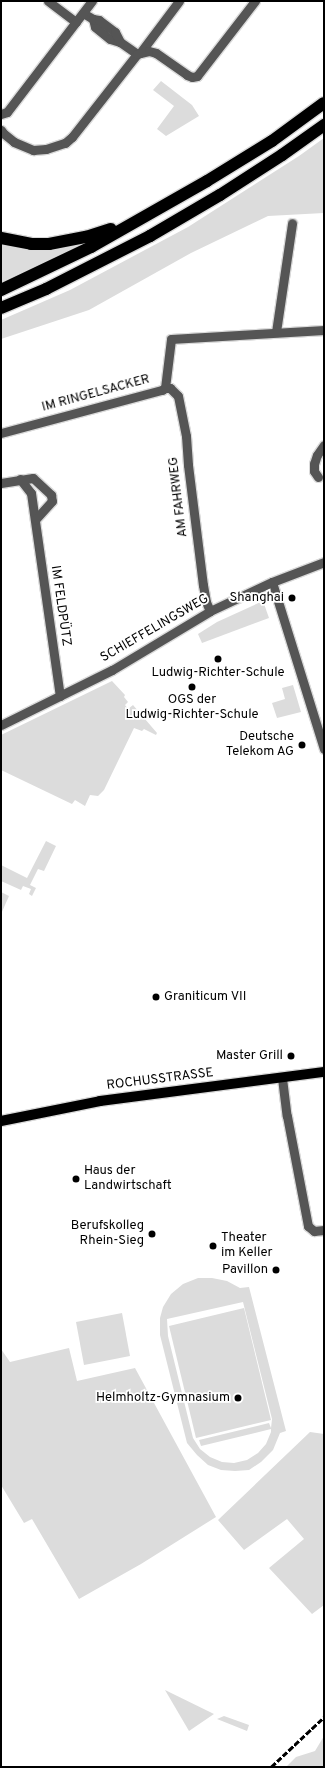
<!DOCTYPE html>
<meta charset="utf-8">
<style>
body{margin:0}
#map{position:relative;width:325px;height:1768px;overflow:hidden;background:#fff;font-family:Overpass,sans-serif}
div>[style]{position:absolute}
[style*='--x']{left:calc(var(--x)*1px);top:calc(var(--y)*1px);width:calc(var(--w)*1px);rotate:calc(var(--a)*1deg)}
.green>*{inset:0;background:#dcdcdc}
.roads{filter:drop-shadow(1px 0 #dbdbdb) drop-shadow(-1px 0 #dbdbdb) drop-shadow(0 1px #dbdbdb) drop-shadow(0 -1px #dbdbdb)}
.minor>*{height:9px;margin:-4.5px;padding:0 4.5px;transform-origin:4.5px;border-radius:4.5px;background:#555}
.major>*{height:10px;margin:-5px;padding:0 5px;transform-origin:5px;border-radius:5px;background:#000}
.highway>*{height:12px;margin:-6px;padding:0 6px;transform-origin:6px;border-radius:6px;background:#000}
.rail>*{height:2.5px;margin-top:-1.25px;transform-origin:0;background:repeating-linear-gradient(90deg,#000 0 6px,transparent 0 8px)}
.dots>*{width:11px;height:11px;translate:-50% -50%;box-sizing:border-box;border:2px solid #fff;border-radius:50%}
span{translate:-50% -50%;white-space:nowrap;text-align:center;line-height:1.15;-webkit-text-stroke:3.5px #fff;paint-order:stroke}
.street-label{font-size:13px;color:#000}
.poi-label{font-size:13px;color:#000}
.right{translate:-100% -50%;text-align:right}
.left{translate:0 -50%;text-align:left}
.frame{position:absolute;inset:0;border:2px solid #000;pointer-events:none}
</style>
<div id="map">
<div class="green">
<div style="clip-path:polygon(161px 81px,192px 105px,199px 116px,166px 136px,157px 129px,174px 106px,153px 90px)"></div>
<div style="clip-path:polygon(324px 138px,324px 213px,268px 216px,191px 253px,89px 310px,1px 339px,1px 320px,70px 290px,188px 227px,299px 156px)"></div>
<div style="clip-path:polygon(1px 241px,82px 244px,1px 282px)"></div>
<div style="clip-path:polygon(263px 601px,269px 618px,202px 643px,198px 634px,217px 622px)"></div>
<div style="clip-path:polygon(112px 681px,125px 695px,124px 697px,128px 702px,125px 705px,128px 709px,133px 705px,157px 733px,156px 735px,144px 729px,142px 731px,134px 728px,104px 790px,98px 796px,90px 795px,85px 806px,75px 800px,72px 804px,1px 770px,1px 735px)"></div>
<div style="clip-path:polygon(293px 685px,301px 712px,277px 718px,272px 703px,285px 699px,282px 688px)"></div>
<div style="clip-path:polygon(46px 841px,56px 846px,44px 871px,38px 869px,30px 885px,36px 888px,32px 896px,29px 894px,31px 889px,23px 886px,21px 890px,1px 881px,1px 865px,27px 878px)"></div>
<div style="clip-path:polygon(1px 892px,9px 896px,1px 914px)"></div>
<div style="clip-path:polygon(evenodd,198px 1278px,212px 1278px,227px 1281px,240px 1288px,249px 1287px,286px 1431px,280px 1433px,273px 1450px,261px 1462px,249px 1470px,235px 1471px,221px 1470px,208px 1465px,197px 1455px,187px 1443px,160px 1335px,160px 1318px,163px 1307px,171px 1294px,183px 1284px,198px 1278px,243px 1302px,272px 1419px,271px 1428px,269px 1423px,199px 1440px,201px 1446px,271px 1429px,271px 1432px,266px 1444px,258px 1453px,247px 1460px,234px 1463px,222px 1462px,210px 1457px,200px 1449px,193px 1438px,168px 1336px,167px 1319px,243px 1302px)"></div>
<div style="clip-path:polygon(244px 1308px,271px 1420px,196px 1438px,169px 1326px)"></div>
<div style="clip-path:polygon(122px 1313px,130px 1356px,84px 1365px,76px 1322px)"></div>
<div style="clip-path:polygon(69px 1348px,77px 1381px,135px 1368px,216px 1517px,141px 1564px,79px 1599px,32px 1519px,24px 1523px,1px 1485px,1px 1349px,10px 1362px)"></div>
<div style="clip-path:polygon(310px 1432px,324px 1434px,324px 1605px,312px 1614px,269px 1568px,304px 1539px,287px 1519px,244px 1550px,218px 1520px)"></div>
<div style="clip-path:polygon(165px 1690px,214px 1714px,189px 1731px)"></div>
<div style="clip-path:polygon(224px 1716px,249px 1725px,247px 1731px,217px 1719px)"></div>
<div style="clip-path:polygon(324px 1736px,324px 1767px,286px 1767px,296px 1757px,315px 1751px)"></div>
</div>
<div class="roads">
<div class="minor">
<div style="--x:48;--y:1;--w:35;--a:37"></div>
<div style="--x:83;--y:13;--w:12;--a:31"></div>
<div style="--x:93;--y:19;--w:8;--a:76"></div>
<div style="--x:95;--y:27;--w:19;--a:39"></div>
<div style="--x:110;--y:39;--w:10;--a:17"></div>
<div style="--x:120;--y:42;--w:21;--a:35"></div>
<div style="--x:93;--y:19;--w:6;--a:9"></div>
<div style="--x:99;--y:20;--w:20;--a:37"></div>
<div style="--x:115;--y:32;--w:11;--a:63"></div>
<div style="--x:140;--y:53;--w:65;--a:-53.1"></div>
<div style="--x:1;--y:114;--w:6;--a:-18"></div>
<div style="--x:7;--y:112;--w:140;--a:-52.6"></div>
<div style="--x:1;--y:130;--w:4;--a:56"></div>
<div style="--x:3;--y:133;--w:14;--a:39"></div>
<div style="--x:14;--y:142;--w:21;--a:23"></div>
<div style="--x:33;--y:150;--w:13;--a:-4"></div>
<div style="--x:46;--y:149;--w:20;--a:-18"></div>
<div style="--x:65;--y:143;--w:9;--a:-41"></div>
<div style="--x:72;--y:137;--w:105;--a:-51.9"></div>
<div style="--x:137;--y:54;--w:12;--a:-14"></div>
<div style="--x:149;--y:51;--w:7;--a:16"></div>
<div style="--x:156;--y:53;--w:38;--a:35"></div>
<div style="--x:187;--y:75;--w:5;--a:22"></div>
<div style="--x:192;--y:77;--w:5;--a:-11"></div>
<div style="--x:197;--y:76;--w:95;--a:-52.3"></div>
<div style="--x:276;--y:332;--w:110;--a:-81.6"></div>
<div style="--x:165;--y:388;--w:5;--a:0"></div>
<div style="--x:170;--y:388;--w:11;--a:45"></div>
<div style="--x:178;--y:396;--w:41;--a:78.7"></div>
<div style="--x:186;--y:436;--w:29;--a:86"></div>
<div style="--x:188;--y:465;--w:121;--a:82.9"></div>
<div style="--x:203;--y:585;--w:17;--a:80"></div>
<div style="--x:206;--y:602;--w:10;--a:66"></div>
<div style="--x:1;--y:433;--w:167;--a:-15"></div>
<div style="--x:162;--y:390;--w:4;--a:-34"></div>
<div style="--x:165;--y:388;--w:49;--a:-83"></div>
<div style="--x:171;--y:339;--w:153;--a:-3.4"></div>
<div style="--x:318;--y:477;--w:7;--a:-124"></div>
<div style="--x:314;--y:471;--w:7;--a:-90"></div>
<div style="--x:314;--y:464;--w:9;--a:-72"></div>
<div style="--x:317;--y:455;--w:12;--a:-55"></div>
<div style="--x:20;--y:479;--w:18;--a:52"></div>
<div style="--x:31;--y:493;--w:205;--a:81.9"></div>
<div style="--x:1;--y:483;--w:32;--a:-9"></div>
<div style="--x:33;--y:478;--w:25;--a:43"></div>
<div style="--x:51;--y:495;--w:6;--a:81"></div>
<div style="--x:52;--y:501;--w:25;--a:132"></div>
<div style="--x:272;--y:582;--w:175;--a:72.7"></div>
<div style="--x:1;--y:725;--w:124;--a:-26.4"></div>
<div style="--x:112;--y:670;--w:114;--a:-31"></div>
<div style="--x:210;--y:611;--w:68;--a:-25.1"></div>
<div style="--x:272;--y:582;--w:56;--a:-21"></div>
<div style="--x:282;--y:1078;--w:38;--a:83"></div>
<div style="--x:287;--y:1116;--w:112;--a:79.2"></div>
<div style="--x:308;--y:1226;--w:8;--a:40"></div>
<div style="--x:314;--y:1231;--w:10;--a:-6"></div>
</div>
<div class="major">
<div style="--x:1;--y:1121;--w:101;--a:-11.4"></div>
<div style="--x:100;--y:1101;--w:226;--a:-7.4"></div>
</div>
<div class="highway">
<div style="--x:1;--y:238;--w:31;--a:11"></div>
<div style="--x:31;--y:244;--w:18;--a:0"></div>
<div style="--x:49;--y:244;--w:38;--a:-11"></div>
<div style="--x:86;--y:237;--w:26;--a:-18"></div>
<div style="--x:1;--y:290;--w:100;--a:-25.5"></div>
<div style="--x:91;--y:247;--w:133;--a:-29.6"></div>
<div style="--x:207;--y:181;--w:76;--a:-31.6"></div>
<div style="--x:272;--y:141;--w:64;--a:-36.2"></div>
<div style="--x:1;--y:308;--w:49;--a:-22.9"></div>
<div style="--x:46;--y:289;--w:117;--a:-27"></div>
<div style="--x:150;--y:236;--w:81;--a:-30.4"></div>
<div style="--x:220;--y:195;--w:74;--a:-32.8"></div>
<div style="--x:282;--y:155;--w:52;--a:-35.5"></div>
</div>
</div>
<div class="rail">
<div style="--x:271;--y:1767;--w:73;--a:-43.3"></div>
</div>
<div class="dots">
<div style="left:292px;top:598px;background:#000"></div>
<div style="left:218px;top:659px;background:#000"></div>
<div style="left:192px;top:687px;background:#000"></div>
<div style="left:302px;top:745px;background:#000"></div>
<div style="left:156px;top:997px;background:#000"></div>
<div style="left:291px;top:1056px;background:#000"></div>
<div style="left:76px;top:1179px;background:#000"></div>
<div style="left:152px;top:1234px;background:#000"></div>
<div style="left:213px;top:1246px;background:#000"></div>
<div style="left:276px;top:1270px;background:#000"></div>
<div style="left:238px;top:1398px;background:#000"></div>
</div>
<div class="street-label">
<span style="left:96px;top:394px;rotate:-15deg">IM RINGELSACKER</span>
<span style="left:179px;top:497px;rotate:-97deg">AM FAHRWEG</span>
<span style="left:60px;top:606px;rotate:82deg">IM FELDPÜTZ</span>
<span style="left:155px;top:629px;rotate:-30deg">SCHIEFFELINGSWEG</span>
<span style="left:160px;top:1080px;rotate:-7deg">ROCHUSSTRASSE</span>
</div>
<div class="poi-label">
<span class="right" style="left:284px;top:598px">Shanghai</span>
<span style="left:218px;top:673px">Ludwig-Richter-Schule</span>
<span style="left:192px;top:708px">OGS der<br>Ludwig-Richter-Schule</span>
<span class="right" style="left:294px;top:745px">Deutsche<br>Telekom AG</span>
<span class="left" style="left:164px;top:997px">Graniticum VII</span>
<span class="right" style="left:283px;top:1056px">Master Grill</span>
<span class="left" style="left:84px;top:1179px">Haus der<br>Landwirtschaft</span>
<span class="right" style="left:144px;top:1234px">Berufskolleg<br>Rhein-Sieg</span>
<span class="left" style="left:221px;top:1246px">Theater<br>im Keller</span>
<span class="right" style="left:268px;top:1270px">Pavillon</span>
<span class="right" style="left:230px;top:1398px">Helmholtz-Gymnasium</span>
</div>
<div class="frame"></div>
</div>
